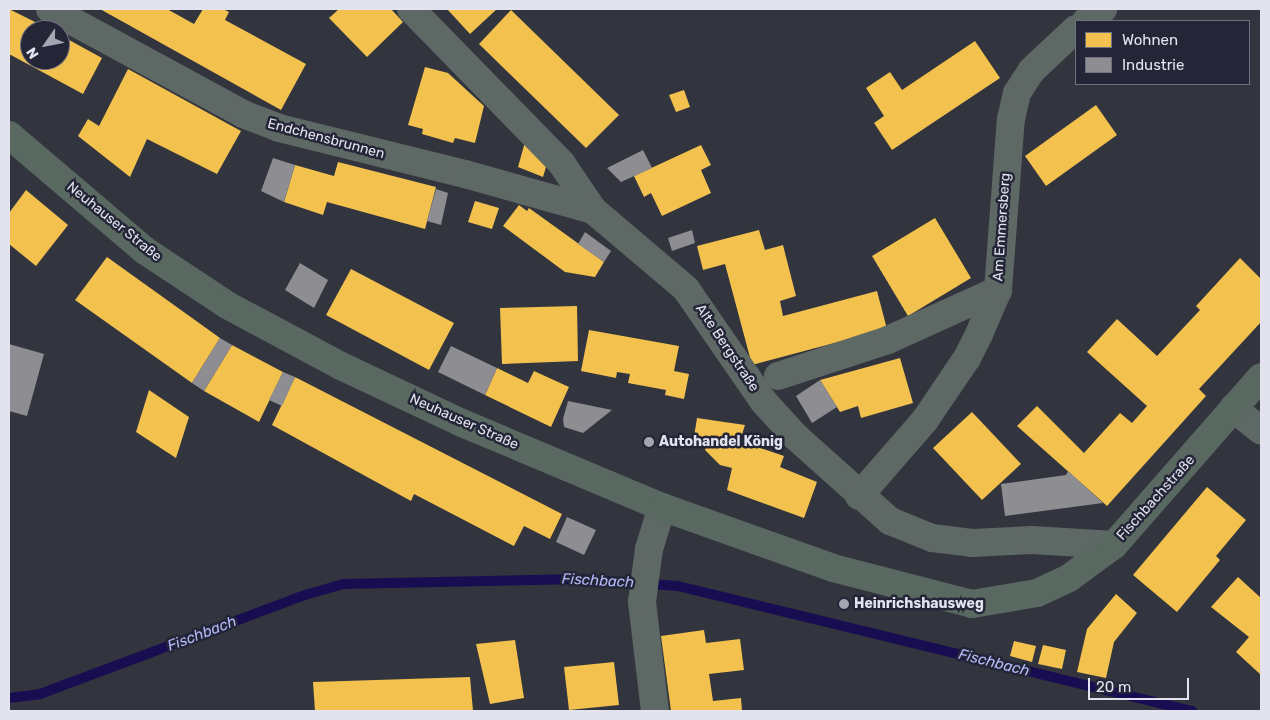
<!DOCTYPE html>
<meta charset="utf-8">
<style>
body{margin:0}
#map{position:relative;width:1270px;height:720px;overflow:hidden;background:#32343e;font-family:Rubik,sans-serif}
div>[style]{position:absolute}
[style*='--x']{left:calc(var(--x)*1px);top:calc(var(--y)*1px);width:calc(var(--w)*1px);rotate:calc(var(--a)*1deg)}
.homes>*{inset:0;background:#f2c14e}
.industry>*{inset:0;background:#8d8d92}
.stream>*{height:10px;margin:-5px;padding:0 5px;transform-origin:5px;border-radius:5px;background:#190d51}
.minor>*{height:28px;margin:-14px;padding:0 14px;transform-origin:14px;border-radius:14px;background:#5e6864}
.major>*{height:28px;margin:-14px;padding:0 14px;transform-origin:14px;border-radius:14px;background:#596961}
.dots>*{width:14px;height:14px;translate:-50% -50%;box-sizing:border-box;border:2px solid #242638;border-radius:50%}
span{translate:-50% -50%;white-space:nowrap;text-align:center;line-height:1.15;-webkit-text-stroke:5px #242638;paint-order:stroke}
.street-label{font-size:14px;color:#e2e3ef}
.poi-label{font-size:14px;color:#e2e3ef;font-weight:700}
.left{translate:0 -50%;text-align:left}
.water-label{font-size:15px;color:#b3b9f9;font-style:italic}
.frame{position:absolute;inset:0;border:10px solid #e2e3ef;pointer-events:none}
.legend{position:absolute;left:1075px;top:20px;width:175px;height:65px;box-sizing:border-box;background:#242638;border:1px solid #707281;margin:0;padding:6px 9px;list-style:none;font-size:15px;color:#e2e3ef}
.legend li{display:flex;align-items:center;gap:10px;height:25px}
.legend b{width:25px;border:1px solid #707281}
.north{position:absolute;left:20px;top:20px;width:50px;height:50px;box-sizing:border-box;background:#242638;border:1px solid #707281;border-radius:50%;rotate:237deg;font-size:14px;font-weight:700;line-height:20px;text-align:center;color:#e2e3ef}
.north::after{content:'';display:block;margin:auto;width:18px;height:22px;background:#a4a6b1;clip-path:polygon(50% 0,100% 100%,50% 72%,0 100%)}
.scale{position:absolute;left:1088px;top:678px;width:101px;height:22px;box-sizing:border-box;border:2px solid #e2e3ef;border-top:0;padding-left:6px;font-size:15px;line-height:18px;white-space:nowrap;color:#e2e3ef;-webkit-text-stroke:4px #242638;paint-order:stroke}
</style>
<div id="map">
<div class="homes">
<div style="clip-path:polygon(9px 9px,51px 30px,30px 30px,30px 60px,60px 60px,60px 35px,102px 58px,83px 94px,9px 54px)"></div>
<div style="clip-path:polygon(100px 9px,167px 9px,194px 24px,203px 9px,223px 9px,229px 12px,225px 20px,306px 64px,281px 110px)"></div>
<div style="clip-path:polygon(339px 9px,391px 9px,403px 22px,367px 57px,329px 18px)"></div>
<div style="clip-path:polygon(447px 9px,497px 9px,470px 34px)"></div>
<div style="clip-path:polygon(511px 10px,619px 115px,586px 148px,479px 44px)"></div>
<div style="clip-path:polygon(975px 41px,1000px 78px,892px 150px,874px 123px,884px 116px,866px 88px,890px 72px,902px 90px)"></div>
<div style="clip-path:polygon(425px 67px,448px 73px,484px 106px,475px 143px,455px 138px,453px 143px,422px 134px,423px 129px,408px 125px)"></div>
<div style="clip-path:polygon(128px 69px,241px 131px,217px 174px,147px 139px,130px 177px,78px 136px,88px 119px,99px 126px)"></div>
<div style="clip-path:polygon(684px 90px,690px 107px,676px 112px,669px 95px)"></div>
<div style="clip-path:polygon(1096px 105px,1117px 135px,1046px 186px,1025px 156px)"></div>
<div style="clip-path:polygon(525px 142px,546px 167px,543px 177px,518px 167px)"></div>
<div style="clip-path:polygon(701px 145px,711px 165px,701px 170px,711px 193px,662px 216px,651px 193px,644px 197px,634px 176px)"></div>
<div style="clip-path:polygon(338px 162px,436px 187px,425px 229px,327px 202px,323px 215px,284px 202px,295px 165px,334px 176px)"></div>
<div style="clip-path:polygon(26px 190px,68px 225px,36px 266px,9px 244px,9px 213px)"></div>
<div style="clip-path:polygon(475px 201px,499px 208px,492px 229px,468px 222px)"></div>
<div style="clip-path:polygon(519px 205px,527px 211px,529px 208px,604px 262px,595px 277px,565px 272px,503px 226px)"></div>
<div style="clip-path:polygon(935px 218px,971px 278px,908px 316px,872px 256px)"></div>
<div style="clip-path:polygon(759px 230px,765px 250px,783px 245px,796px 296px,780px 301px,783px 316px,877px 291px,887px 329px,752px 365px,725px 264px,703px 270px,697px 246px)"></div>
<div style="clip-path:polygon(107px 257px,220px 338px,192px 383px,75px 300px)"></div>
<div style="clip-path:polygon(1240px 258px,1261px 279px,1261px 322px,1199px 389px,1206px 396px,1107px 506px,1017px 426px,1037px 406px,1084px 453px,1120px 413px,1132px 423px,1147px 406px,1087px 352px,1117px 319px,1157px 356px,1200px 310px,1196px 306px)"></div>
<div style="clip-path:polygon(351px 269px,454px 323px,429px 370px,326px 315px)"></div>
<div style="clip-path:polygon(577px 306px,578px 361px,502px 364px,500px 308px)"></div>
<div style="clip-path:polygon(589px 330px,679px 346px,674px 371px,689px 374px,684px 399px,665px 395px,666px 390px,628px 383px,630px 374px,617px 372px,616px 378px,581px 371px)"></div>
<div style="clip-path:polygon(232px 345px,283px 372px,259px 422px,204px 391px)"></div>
<div style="clip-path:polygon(900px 358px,913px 403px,861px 418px,858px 406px,840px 412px,820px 380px)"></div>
<div style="clip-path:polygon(497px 368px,528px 383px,534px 371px,569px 387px,551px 427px,485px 395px)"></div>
<div style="clip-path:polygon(295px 377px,562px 514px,550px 539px,524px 526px,514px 546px,414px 494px,411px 501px,272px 425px)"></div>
<div style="clip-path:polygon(149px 390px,189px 417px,176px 458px,136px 432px)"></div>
<div style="clip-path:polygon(972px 412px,1021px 464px,982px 500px,933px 448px)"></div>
<div style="clip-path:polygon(697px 418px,745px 425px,740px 441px,784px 456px,780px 467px,817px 482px,804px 518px,727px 490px,732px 468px,720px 465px,705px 450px,706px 445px,693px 443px)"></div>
<div style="clip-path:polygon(1207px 487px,1246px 520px,1216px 556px,1220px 560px,1177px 612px,1133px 575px)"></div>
<div style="clip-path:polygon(1238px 577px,1261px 598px,1261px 675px,1236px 652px,1249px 637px,1211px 607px)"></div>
<div style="clip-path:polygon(1116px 594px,1137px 613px,1114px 642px,1106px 678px,1077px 672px,1087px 629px)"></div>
<div style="clip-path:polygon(704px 630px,706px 643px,740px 639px,744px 670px,709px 674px,713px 701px,741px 698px,742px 711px,671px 711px,661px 636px)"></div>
<div style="clip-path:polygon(515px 640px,524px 698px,490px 704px,476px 644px)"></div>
<div style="clip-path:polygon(1014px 641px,1036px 646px,1032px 662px,1010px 656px)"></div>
<div style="clip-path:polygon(1043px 645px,1066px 650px,1062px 669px,1038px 664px)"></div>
<div style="clip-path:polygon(614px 662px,619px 705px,569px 710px,564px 667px)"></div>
<div style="clip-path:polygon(470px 677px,473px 711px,315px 711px,313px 682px)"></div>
</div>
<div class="industry">
<div style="clip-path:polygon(643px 150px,652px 168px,621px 182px,607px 168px)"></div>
<div style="clip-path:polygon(273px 158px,295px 165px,284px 202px,261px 191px)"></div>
<div style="clip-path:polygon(436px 189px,448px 193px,441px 225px,427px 221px)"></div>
<div style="clip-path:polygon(692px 230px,695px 243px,672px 251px,668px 238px)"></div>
<div style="clip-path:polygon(585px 232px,611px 251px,604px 262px,578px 244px)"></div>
<div style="clip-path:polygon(300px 263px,328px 280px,314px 308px,285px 290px)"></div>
<div style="clip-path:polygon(220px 338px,232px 345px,204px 391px,192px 383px)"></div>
<div style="clip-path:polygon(9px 344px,44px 354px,27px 416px,9px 411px)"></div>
<div style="clip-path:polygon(451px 346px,497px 368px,485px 395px,438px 372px)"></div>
<div style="clip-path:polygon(283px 372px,295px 377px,282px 406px,269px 400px)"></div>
<div style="clip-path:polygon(820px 380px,837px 407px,812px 423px,796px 396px)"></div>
<div style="clip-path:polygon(568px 401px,612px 410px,583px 433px,564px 427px,563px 419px)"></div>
<div style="clip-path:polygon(1068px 471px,1103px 503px,1005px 516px,1001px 484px,1066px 475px)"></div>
<div style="clip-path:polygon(567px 517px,596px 530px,584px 555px,556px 542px)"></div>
</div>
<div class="stream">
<div style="--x:9;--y:698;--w:31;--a:-7"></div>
<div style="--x:40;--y:694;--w:283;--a:-20.5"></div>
<div style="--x:305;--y:595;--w:40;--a:-16"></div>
<div style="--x:343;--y:584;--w:237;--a:-1.2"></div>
<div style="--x:580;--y:579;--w:98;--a:4.1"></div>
<div style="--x:678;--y:586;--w:529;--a:13.67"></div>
</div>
<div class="minor">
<div style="--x:50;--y:9;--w:220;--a:28.5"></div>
<div style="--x:243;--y:114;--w:39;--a:21"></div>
<div style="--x:279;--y:128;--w:192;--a:13.9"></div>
<div style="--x:465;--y:174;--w:133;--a:15.7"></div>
<div style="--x:411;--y:9;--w:216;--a:45.7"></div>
<div style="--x:562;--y:164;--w:55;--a:56"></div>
<div style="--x:593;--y:210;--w:122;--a:40.3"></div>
<div style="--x:686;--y:289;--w:137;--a:55.4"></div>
<div style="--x:764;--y:402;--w:47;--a:47.6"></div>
<div style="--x:796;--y:437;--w:126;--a:41.8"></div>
<div style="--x:890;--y:521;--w:45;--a:22"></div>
<div style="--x:932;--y:538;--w:40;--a:7.1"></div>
<div style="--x:972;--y:543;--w:60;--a:-2.9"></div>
<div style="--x:1032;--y:540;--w:82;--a:3.5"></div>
<div style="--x:1086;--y:21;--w:21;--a:-35"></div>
<div style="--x:778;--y:376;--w:116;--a:-18.1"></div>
<div style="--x:888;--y:340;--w:121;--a:-24.4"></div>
<div style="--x:1233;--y:408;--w:36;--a:39"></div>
<div style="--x:859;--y:496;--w:101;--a:-49"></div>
<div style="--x:925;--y:420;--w:75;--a:-55.9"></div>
<div style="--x:967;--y:358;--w:27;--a:-63"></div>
<div style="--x:979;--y:334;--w:48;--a:-66.6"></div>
<div style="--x:998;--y:290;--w:171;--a:-85.7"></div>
<div style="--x:1011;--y:119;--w:27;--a:-77"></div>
<div style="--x:1017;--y:93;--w:27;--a:-57"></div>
<div style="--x:1032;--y:70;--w:60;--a:-43"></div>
<div style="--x:655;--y:711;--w:110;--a:-96.8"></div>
<div style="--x:642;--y:602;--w:53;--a:-82.5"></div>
<div style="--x:649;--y:549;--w:44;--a:-72.8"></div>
</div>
<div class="major">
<div style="--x:9;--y:135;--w:177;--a:40.4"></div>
<div style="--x:144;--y:250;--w:100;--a:33.5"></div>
<div style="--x:227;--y:305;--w:129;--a:28.2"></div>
<div style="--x:341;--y:366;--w:134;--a:25.2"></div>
<div style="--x:462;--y:423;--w:217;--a:22.8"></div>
<div style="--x:662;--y:507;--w:182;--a:19.6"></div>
<div style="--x:833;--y:568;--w:144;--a:14.5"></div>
<div style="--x:972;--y:604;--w:66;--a:-9.6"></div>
<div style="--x:1037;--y:593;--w:35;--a:-25"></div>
<div style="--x:1069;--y:578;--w:56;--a:-36.3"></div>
<div style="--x:1114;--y:545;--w:223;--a:-48.8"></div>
</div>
<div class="dots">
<div style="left:649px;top:442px;background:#a4a6b1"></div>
<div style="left:844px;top:604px;background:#a4a6b1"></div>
</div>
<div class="street-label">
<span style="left:326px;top:139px;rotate:15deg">Endchensbrunnen</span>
<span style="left:114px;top:222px;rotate:39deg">Neuhauser Straße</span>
<span style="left:1002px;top:227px;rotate:-86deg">Am Emmersberg</span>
<span style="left:727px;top:348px;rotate:56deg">Alte Bergstraße</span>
<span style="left:464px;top:422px;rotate:24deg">Neuhauser Straße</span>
<span style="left:1156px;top:498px;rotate:-48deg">Fischbachstraße</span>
</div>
<div class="poi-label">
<span class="left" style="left:659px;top:442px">Autohandel König</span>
<span class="left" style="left:854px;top:604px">Heinrichshausweg</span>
</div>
<div class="water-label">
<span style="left:598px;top:581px;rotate:3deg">Fischbach</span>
<span style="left:202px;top:634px;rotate:-21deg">Fischbach</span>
<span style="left:994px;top:663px;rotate:14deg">Fischbach</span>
</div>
<div class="frame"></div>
<ul class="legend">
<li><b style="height:14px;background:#f2c14e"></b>Wohnen</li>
<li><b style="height:14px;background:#8d8d92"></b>Industrie</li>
</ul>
<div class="north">N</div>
<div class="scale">20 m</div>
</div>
